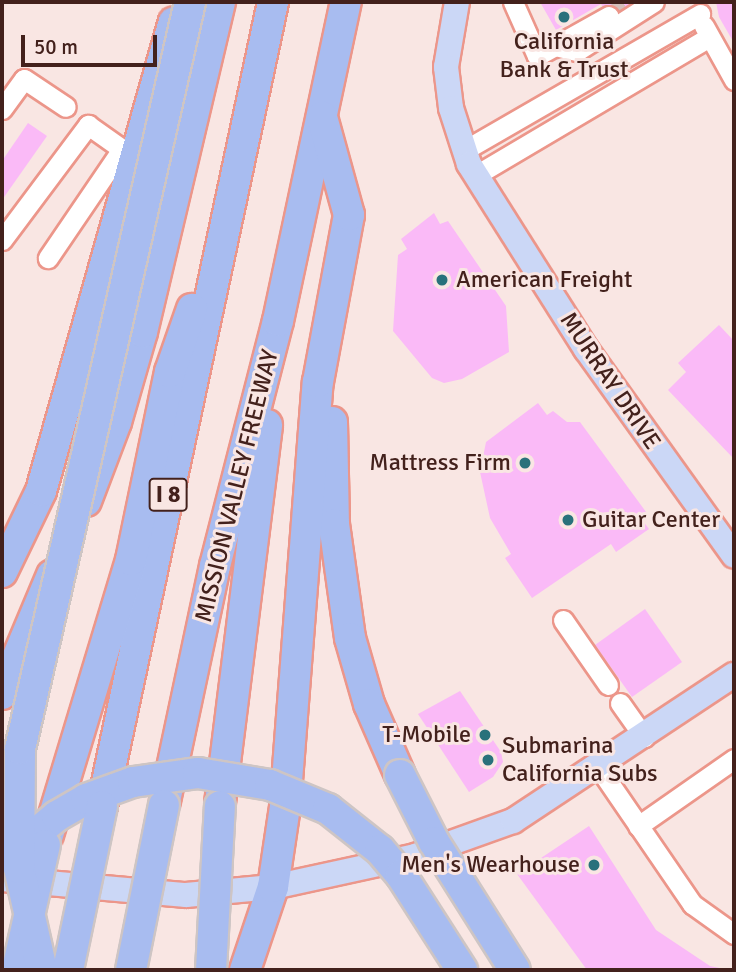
<!DOCTYPE html>
<style>
body{margin:0}
#map{position:relative;width:736px;height:972px;overflow:hidden;background:#f9e6e3;font-family:Signika,sans-serif}
div>[style]{position:absolute}
[style*='--x']{left:calc(var(--x)*1px);top:calc(var(--y)*1px);width:calc(var(--w)*1px);rotate:calc(var(--a)*1deg)}
.building>*{inset:0;background:#fabaf7}
.minor-tunnel>*{height:19px;margin-top:-9.5px;transform-origin:0;background:repeating-linear-gradient(90deg,#d5bfbb 0 19px,transparent 0 29px)}
.roads{filter:drop-shadow(2px 0 #ec968a) drop-shadow(-2px 0 #ec968a) drop-shadow(0 2px #ec968a) drop-shadow(0 -2px #ec968a)}
.minor>*{height:19px;margin:-9.5px;padding:0 9.5px;transform-origin:9.5px;border-radius:9.5px;background:#fff}
.major>*{height:24px;margin:-12px;padding:0 12px;transform-origin:12px;border-radius:12px;background:#cbd7f6}
.highway>*{height:30px;margin:-15px;padding:0 15px;transform-origin:15px;border-radius:15px;background:#a8bcf0}
.bridges{filter:drop-shadow(2px 0 #cec5c4) drop-shadow(-2px 0 #cec5c4) drop-shadow(0 2px #cec5c4) drop-shadow(0 -2px #cec5c4)}
.highway-bridge>*{height:30px;margin:-15px;padding:0 15px;transform-origin:15px;border-radius:15px;background:#a8bcf0}
.dots>*{width:19px;height:19px;translate:-50% -50%;box-sizing:border-box;border:4px solid #f9e6e3;border-radius:50%}
span{translate:-50% -50%;white-space:nowrap;text-align:center;line-height:1.15;-webkit-text-stroke:6px #f9e6e3;paint-order:stroke}
.shield-label span{padding:2px 5px;background:#f9e6e3;border:2px solid;border-radius:5px;-webkit-text-stroke-width:0}
.shield-label{font-size:23px;color:#43211c;font-weight:700}
.poi-label{font-size:24px;color:#43211c}
.left{translate:0 -50%;text-align:left}
.right{translate:-100% -50%;text-align:right}
.street-label{font-size:24px;color:#43211c}
.frame{position:absolute;inset:0;border:4px solid #43211c;pointer-events:none}
.scale{position:absolute;left:21px;top:35px;width:136px;height:32px;box-sizing:border-box;border:4px solid #43211c;border-top:0;padding-left:9px;font-size:21px;line-height:24px;white-space:nowrap;color:#43211c;-webkit-text-stroke:5px #f9e6e3;paint-order:stroke}
</style>
<div id="map">
<div class="building">
<div style="clip-path:polygon(540px 2px,634px 2px,640px 12px,614px 26px,601px 4px,556px 30px)"></div>
<div style="clip-path:polygon(716px 2px,734px 2px,734px 43px,719px 17px)"></div>
<div style="clip-path:polygon(28px 123px,47px 136px,2px 200px,2px 161px)"></div>
<div style="clip-path:polygon(434px 213px,440px 224px,448px 221px,506px 306px,509px 352px,462px 379px,444px 383px,432px 378px,393px 331px,398px 255px,407px 249px,401px 239px)"></div>
<div style="clip-path:polygon(719px 325px,734px 341px,734px 459px,668px 390px,686px 372px,678px 363px)"></div>
<div style="clip-path:polygon(538px 403px,547px 415px,553px 411px,567px 422px,580px 422px,649px 516px,643px 521px,649px 529px,616px 552px,611px 544px,532px 598px,505px 558px,511px 554px,490px 518px,480px 472px,486px 442px)"></div>
<div style="clip-path:polygon(645px 609px,682px 662px,632px 697px,595px 645px)"></div>
<div style="clip-path:polygon(460px 691px,501px 752px,503px 762px,493px 777px,469px 792px,418px 714px)"></div>
<div style="clip-path:polygon(589px 826px,656px 930px,710px 966px,729px 970px,587px 970px,517px 874px)"></div>
</div>
<div class="minor-tunnel">
<div style="--x:609;--y:16;--w:30;--a:-28"></div>
</div>
<div class="roads">
<div class="minor">
<div style="--x:513;--y:2;--w:59;--a:66"></div>
<div style="--x:537;--y:56;--w:82;--a:-29.1"></div>
<div style="--x:704;--y:26;--w:62;--a:60.9"></div>
<div style="--x:555;--y:46;--w:23;--a:13"></div>
<div style="--x:577;--y:51;--w:91;--a:-32.5"></div>
<div style="--x:2;--y:109;--w:37;--a:-54"></div>
<div style="--x:24;--y:79;--w:50;--a:33.7"></div>
<div style="--x:463;--y:151;--w:274;--a:-30"></div>
<div style="--x:476;--y:175;--w:271;--a:-30.6"></div>
<div style="--x:2;--y:240;--w:144;--a:-53.2"></div>
<div style="--x:88;--y:125;--w:42;--a:35.2"></div>
<div style="--x:122;--y:149;--w:132;--a:124.2"></div>
<div style="--x:563;--y:620;--w:79;--a:55.3"></div>
<div style="--x:620;--y:703;--w:42;--a:54.8"></div>
<div style="--x:599;--y:768;--w:165;--a:55.6"></div>
<div style="--x:692;--y:904;--w:52;--a:35.5"></div>
<div style="--x:638;--y:826;--w:117;--a:-34.9"></div>
</div>
<div class="major">
<div style="--x:457;--y:2;--w:66;--a:99.6"></div>
<div style="--x:446;--y:67;--w:41;--a:83"></div>
<div style="--x:451;--y:108;--w:59;--a:72.2"></div>
<div style="--x:469;--y:164;--w:219;--a:57.7"></div>
<div style="--x:586;--y:349;--w:254;--a:54.4"></div>
<div style="--x:2;--y:879;--w:185;--a:5"></div>
<div style="--x:186;--y:895;--w:87;--a:-5.3"></div>
<div style="--x:273;--y:887;--w:145;--a:-12.3"></div>
<div style="--x:415;--y:856;--w:104;--a:-19.7"></div>
<div style="--x:513;--y:821;--w:265;--a:-33.5"></div>
</div>
<div class="highway">
<div style="--x:332;--y:422;--w:102;--a:88.9"></div>
<div style="--x:334;--y:524;--w:115;--a:82"></div>
<div style="--x:350;--y:638;--w:69;--a:73.9"></div>
<div style="--x:369;--y:704;--w:77;--a:66.4"></div>
<div style="--x:86;--y:501;--w:85;--a:-69.2"></div>
<div style="--x:116;--y:422;--w:94;--a:-73.9"></div>
<div style="--x:142;--y:332;--w:339;--a:-76.7"></div>
<div style="--x:2;--y:572;--w:90;--a:-64.3"></div>
<div style="--x:41;--y:491;--w:487;--a:-74.2"></div>
<div style="--x:2;--y:694;--w:129;--a:-67.2"></div>
<div style="--x:165;--y:801;--w:240;--a:-78"></div>
<div style="--x:215;--y:566;--w:253;--a:-75.6"></div>
<div style="--x:278;--y:321;--w:326;--a:-78"></div>
<div style="--x:220;--y:803;--w:381;--a:-82.9"></div>
<div style="--x:102;--y:806;--w:822;--a:-77.99"></div>
<div style="--x:48;--y:835;--w:287;--a:-73.2"></div>
<div style="--x:131;--y:560;--w:192;--a:-78.3"></div>
<div style="--x:170;--y:372;--w:67;--a:-70.8"></div>
<div style="--x:245;--y:970;--w:88;--a:-71.4"></div>
<div style="--x:273;--y:887;--w:81;--a:-81.5"></div>
<div style="--x:285;--y:807;--w:426;--a:-85.6"></div>
<div style="--x:318;--y:382;--w:170;--a:-79.5"></div>
<div style="--x:349;--y:215;--w:102;--a:-105.4"></div>
</div>
</div>
<div class="bridges">
<div class="highway-bridge">
<div style="--x:400;--y:775;--w:75;--a:63.1"></div>
<div style="--x:434;--y:842;--w:151;--a:57.7"></div>
<div style="--x:9;--y:856;--w:62;--a:-39.8"></div>
<div style="--x:57;--y:816;--w:34;--a:-30"></div>
<div style="--x:86;--y:799;--w:50;--a:-19.9"></div>
<div style="--x:133;--y:782;--w:66;--a:-7.9"></div>
<div style="--x:198;--y:773;--w:73;--a:9.5"></div>
<div style="--x:270;--y:785;--w:63;--a:22.5"></div>
<div style="--x:328;--y:809;--w:66;--a:38.3"></div>
<div style="--x:380;--y:850;--w:33;--a:50"></div>
<div style="--x:401;--y:875;--w:113;--a:57.3"></div>
<div style="--x:17;--y:970;--w:128;--a:-77.4"></div>
<div style="--x:42;--y:970;--w:105;--a:-102.7"></div>
<div style="--x:19;--y:868;--w:119;--a:-89.5"></div>
<div style="--x:20;--y:749;--w:766;--a:-77.18"></div>
<div style="--x:68;--y:970;--w:167;--a:-78.3"></div>
<div style="--x:131;--y:970;--w:168;--a:-78.7"></div>
<div style="--x:211;--y:970;--w:164;--a:-86.9"></div>
</div>
</div>
<div class="dots">
<div style="left:564px;top:17px;background:#29717b"></div>
<div style="left:442px;top:280px;background:#29717b"></div>
<div style="left:525px;top:463px;background:#29717b"></div>
<div style="left:568px;top:520px;background:#29717b"></div>
<div style="left:485px;top:735px;background:#29717b"></div>
<div style="left:488px;top:760px;background:#29717b"></div>
<div style="left:594px;top:865px;background:#29717b"></div>
</div>
<div class="shield-label">
<span style="left:168px;top:495px">I 8</span>
</div>
<div class="poi-label">
<span style="left:564px;top:56px">California<br>Bank &amp; Trust</span>
<span class="left" style="left:456px;top:280px">American Freight</span>
<span class="right" style="left:511px;top:463px">Mattress Firm</span>
<span class="left" style="left:582px;top:520px">Guitar Center</span>
<span class="right" style="left:471px;top:735px">T-Mobile</span>
<span class="left" style="left:502px;top:760px">Submarina<br>California Subs</span>
<span class="right" style="left:580px;top:865px">Men's Wearhouse</span>
</div>
<div class="street-label">
<span style="left:610px;top:381px;rotate:56deg">MURRAY DRIVE</span>
<span style="left:237px;top:486px;rotate:-76deg">MISSION VALLEY FREEWAY</span>
</div>
<div class="frame"></div>
<div class="scale">50 m</div>
</div>
